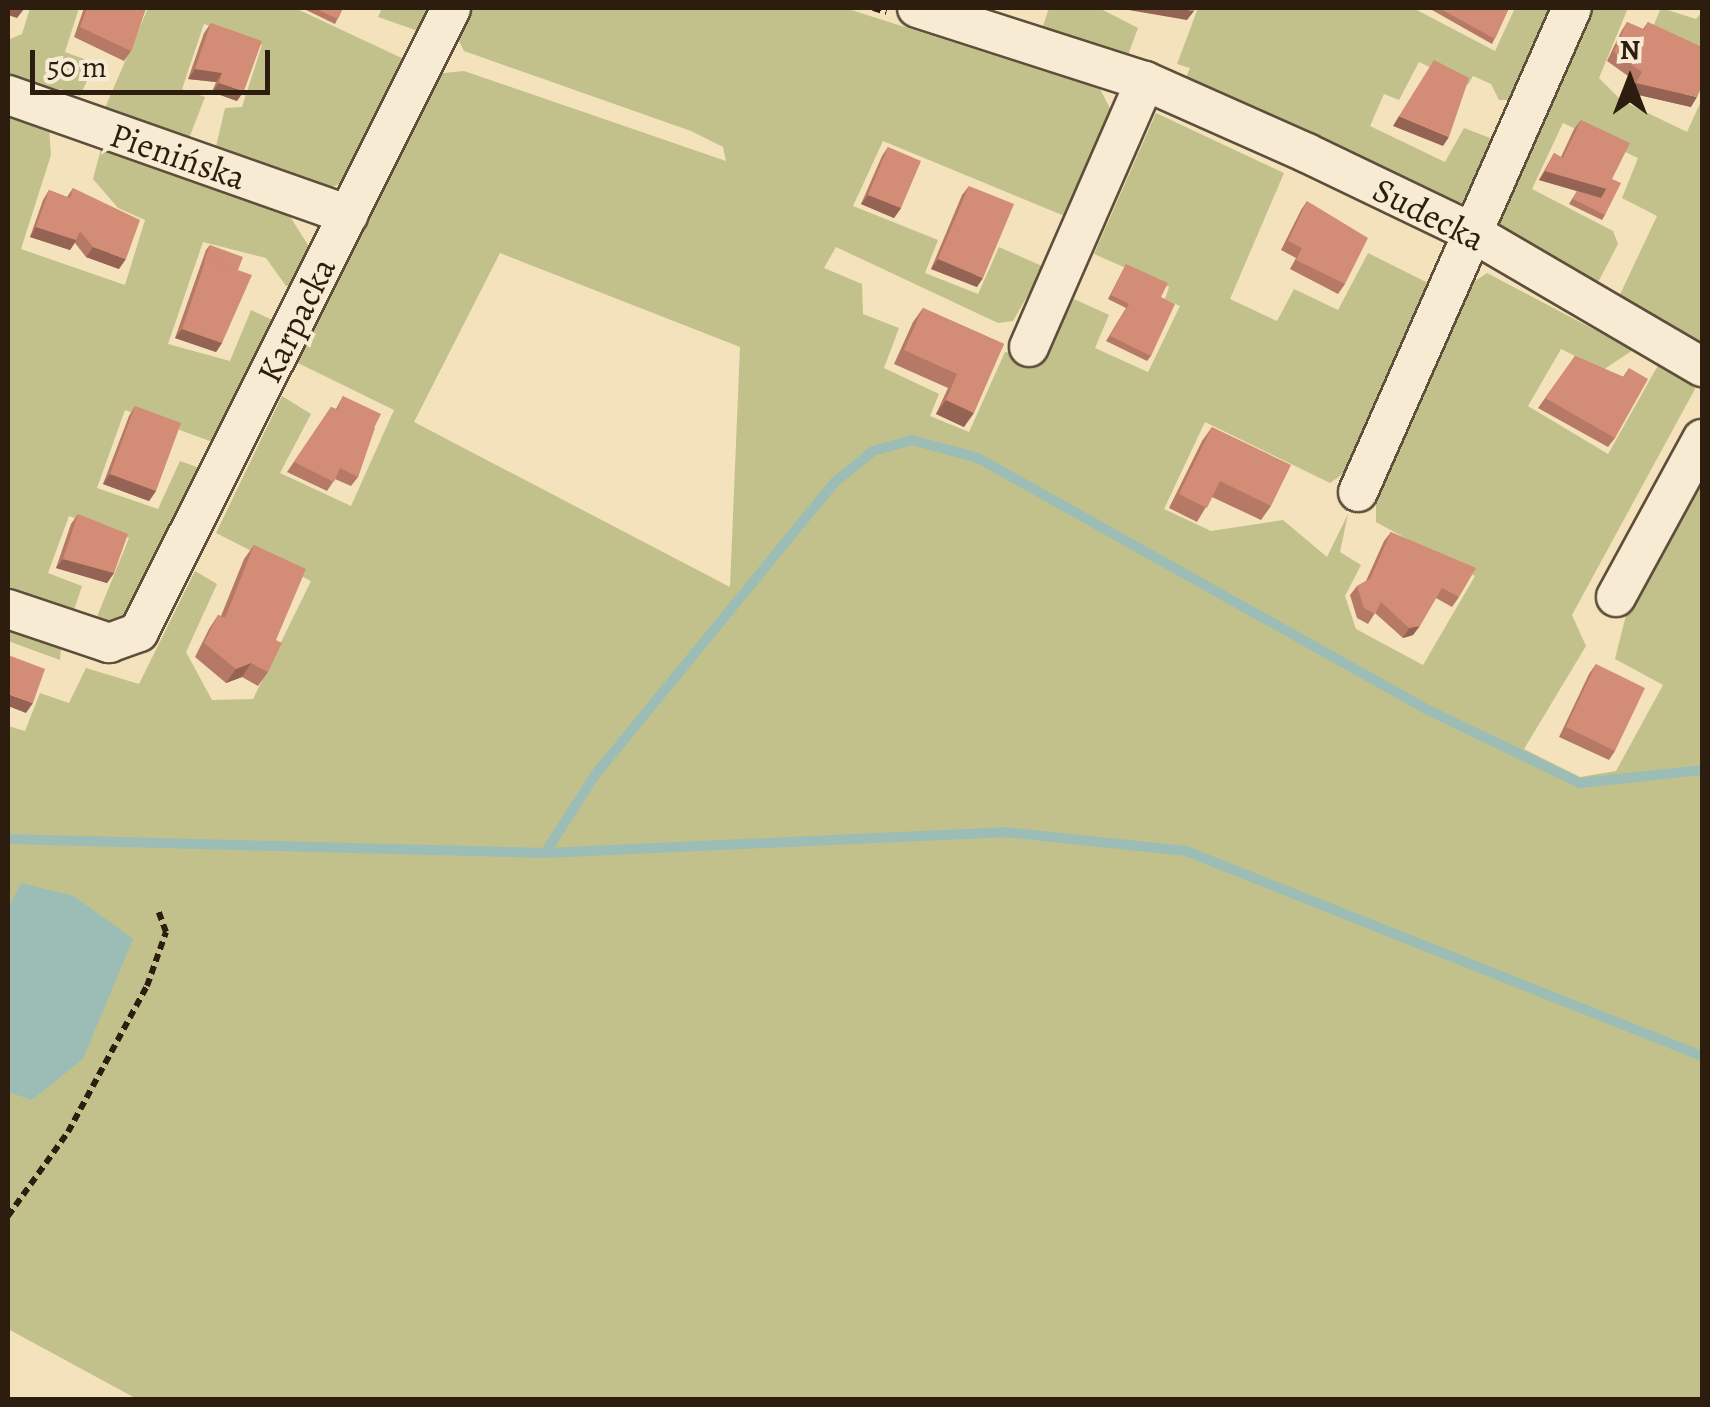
<!DOCTYPE html>
<meta charset="utf-8">
<style>
body{margin:0}
#map{position:relative;width:1710px;height:1407px;overflow:hidden;background:#f3e2bc;font-family:Alegreya,serif}
div>[style]{position:absolute}
[style*='--x']{left:calc(var(--x)*1px);top:calc(var(--y)*1px);width:calc(var(--w)*1px);rotate:calc(var(--a)*1deg)}
.green>*{inset:0;background:#c2c18c}
.water>*{inset:0;background:#9cbdb5}
.stream>*{height:10px;margin:-5px;padding:0 5px;transform-origin:5px;border-radius:5px;background:#9cbdb5}
.path>*{height:6px;margin-top:-3px;transform-origin:0;background:repeating-linear-gradient(90deg,#2c1d0e 0 8px,transparent 0 13px)}
.roads{filter:drop-shadow(2px 0 #5e4e3a) drop-shadow(-2px 0 #5e4e3a) drop-shadow(0 2px #5e4e3a) drop-shadow(0 -2px #5e4e3a)}
.street>*{height:38px;margin:-19px;padding:0 19px;transform-origin:19px;border-radius:19px;background:#f7ecd3}
.wall>*{inset:0;background:#b57966}
.shaded-wall>*{inset:0;background:#946353}
.building>*{inset:0;background:#d38d77}
span{translate:-50% -50%;white-space:nowrap;text-align:center;line-height:1.15;-webkit-text-stroke:8px #f7ecd3;paint-order:stroke}
.street-label{font-size:35px;color:#2c1d0e}
.frame{position:absolute;inset:0;border:10px solid #2c1d0e;pointer-events:none}
.north{position:absolute;left:1580px;top:30px;width:100px;height:100px;-webkit-text-stroke:8px #f7ecd3;paint-order:stroke;rotate:0deg;font-size:28px;font-weight:700;line-height:40px;text-align:center;color:#2c1d0e}
.north::after{content:'';display:block;margin:auto;width:35px;height:45px;background:#2c1d0e;clip-path:polygon(50% 0,100% 100%,50% 72%,0 100%)}
.scale{position:absolute;left:30px;top:50px;width:240px;height:45px;box-sizing:border-box;border:5px solid #2c1d0e;border-top:0;padding-left:12px;font-size:30px;line-height:35px;white-space:nowrap;color:#2c1d0e;-webkit-text-stroke:8px #f7ecd3;paint-order:stroke}
</style>
<div id="map">
<div class="green">
<div style="clip-path:polygon(30px 8px,79px 8px,65px 52px,95px 63px,80px 96px,60px 89px,55px 99px,8px 82px,8px 40px,22px 34px)"></div>
<div style="clip-path:polygon(148px 8px,295px 8px,408px 61px,345px 181px,329px 189px,214px 155px,225px 108px,242px 107px,262px 45px,204px 24px,182px 89px,205px 97px,186px 146px,102px 115px)"></div>
<div style="clip-path:polygon(382px 8px,433px 8px,421px 32px,378px 17px)"></div>
<div style="clip-path:polygon(evenodd,465px 8px,845px 8px,1100px 89px,1114px 116px,1067px 217px,883px 141px,853px 206px,938px 240px,925px 273px,978px 294px,999px 247px,1044px 267px,1013px 321px,998px 323px,836px 247px,824px 268px,862px 284px,863px 314px,899px 328px,884px 368px,939px 394px,930px 416px,969px 432px,1005px 352px,1045px 358px,1074px 299px,1109px 315px,1095px 348px,1148px 372px,1180px 306px,1165px 299px,1169px 287px,1094px 254px,1156px 113px,1284px 173px,1230px 299px,1277px 321px,1294px 289px,1338px 310px,1368px 253px,1434px 286px,1354px 466px,1330px 483px,1205px 422px,1164px 509px,1211px 531px,1283px 520px,1327px 557px,1348px 514px,1340px 552px,1361px 565px,1345px 596px,1356px 629px,1423px 665px,1475px 576px,1376px 522px,1376px 494px,1461px 291px,1487px 273px,1633px 350px,1603px 370px,1561px 349px,1528px 406px,1608px 454px,1660px 362px,1690px 382px,1695px 389px,1572px 615px,1586px 646px,1524px 749px,1580px 777px,1616px 771px,1663px 685px,1615px 659px,1626px 615px,1702px 455px,1702px 1399px,137px 1399px,8px 1329px,8px 726px,25px 731px,40px 693px,69px 703px,86px 668px,139px 684px,195px 571px,217px 584px,186px 652px,212px 700px,253px 699px,311px 581px,216px 533px,282px 396px,311px 414px,280px 473px,351px 506px,394px 410px,296px 362px,433px 74px,464px 71px,726px 161px,723px 147px,691px 131px,464px 51px,457px 37px,465px 8px,500px 253px,740px 347px,730px 587px,414px 422px,500px 253px)"></div>
<div style="clip-path:polygon(1049px 8px,1099px 8px,1138px 28px,1125px 63px,1041px 32px)"></div>
<div style="clip-path:polygon(1198px 8px,1413px 8px,1495px 51px,1515px 8px,1560px 8px,1518px 100px,1499px 100px,1491px 84px,1473px 76px,1468px 85px,1419px 62px,1399px 100px,1384px 94px,1370px 126px,1445px 162px,1464px 128px,1498px 141px,1467px 200px,1454px 205px,1184px 82px,1190px 68px,1177px 64px)"></div>
<div style="clip-path:polygon(1589px 8px,1628px 8px,1599px 78px,1621px 100px,1687px 132px,1702px 99px,1702px 349px,1616px 303px,1657px 216px,1622px 198px,1638px 158px,1563px 123px,1532px 189px,1613px 231px,1618px 244px,1594px 290px,1497px 226px)"></div>
<div style="clip-path:polygon(1661px 8px,1696px 19px,1702px 12px,1702px 53px,1652px 29px)"></div>
<div style="clip-path:polygon(8px 113px,49px 128px,51px 155px,21px 249px,125px 285px,145px 220px,118px 208px,93px 179px,102px 145px,288px 213px,311px 250px,298px 284px,286px 286px,266px 258px,203px 242px,168px 344px,230px 361px,251px 310px,281px 324px,218px 444px,125px 410px,97px 488px,158px 509px,180px 461px,208px 471px,140px 610px,110px 626px,94px 624px,129px 538px,69px 516px,48px 573px,82px 586px,71px 619px,8px 595px)"></div>
<div style="clip-path:polygon(8px 627px,61px 646px,60px 660px,8px 641px)"></div>
</div>
<div class="water">
<div style="clip-path:polygon(21px 883px,74px 896px,133px 939px,83px 1059px,32px 1100px,8px 1092px,8px 909px)"></div>
</div>
<div class="stream">
<div style="--x:8;--y:839;--w:537;--a:1.49"></div>
<div style="--x:545;--y:853;--w:460;--a:-2.6"></div>
<div style="--x:1005;--y:832;--w:182;--a:6"></div>
<div style="--x:1186;--y:851;--w:555;--a:21.67"></div>
<div style="--x:545;--y:853;--w:93;--a:-57.3"></div>
<div style="--x:595;--y:775;--w:379;--a:-50.7"></div>
<div style="--x:835;--y:482;--w:49;--a:-39.2"></div>
<div style="--x:873;--y:451;--w:41;--a:-15.8"></div>
<div style="--x:912;--y:440;--w:68;--a:15.3"></div>
<div style="--x:978;--y:458;--w:514;--a:29.26"></div>
<div style="--x:1426;--y:709;--w:171;--a:25.7"></div>
<div style="--x:1580;--y:783;--w:123;--a:-6.1"></div>
</div>
<div class="path">
<div style="--x:873;--y:8;--w:14;--a:17"></div>
<div style="--x:8;--y:1216;--w:103;--a:-54.5"></div>
<div style="--x:68;--y:1132;--w:166;--a:-61.6"></div>
<div style="--x:147;--y:986;--w:57;--a:-70.6"></div>
<div style="--x:166;--y:932;--w:23;--a:-110"></div>
</div>
<div class="roads">
<div class="street">
<div style="--x:917;--y:8;--w:239;--a:17.8"></div>
<div style="--x:1145;--y:81;--w:177;--a:24"></div>
<div style="--x:1307;--y:153;--w:182;--a:25.7"></div>
<div style="--x:1471;--y:232;--w:268;--a:30.3"></div>
<div style="--x:8;--y:95;--w:361;--a:19.4"></div>
<div style="--x:1029;--y:347;--w:290;--a:-66.4"></div>
<div style="--x:1358;--y:492;--w:529;--a:-66.15"></div>
<div style="--x:1616;--y:597;--w:180;--a:-61.4"></div>
<div style="--x:8;--y:609;--w:107;--a:18.6"></div>
<div style="--x:109;--y:643;--w:32;--a:-20"></div>
<div style="--x:139;--y:632;--w:698;--a:-63.43"></div>
</div>
</div>
<div class="wall">
<div style="clip-path:polygon(84px 8px,146px 8px,131px 51px,124px 61px,74px 37px)"></div>
<div style="clip-path:polygon(302px 8px,343px 8px,335px 24px)"></div>
<div style="clip-path:polygon(1433px 8px,1509px 8px,1492px 44px,1432px 10px)"></div>
<div style="clip-path:polygon(1627px 22px,1643px 29px,1648px 22px,1691px 107px,1630px 93px,1635px 81px,1607px 61px,1621px 32px)"></div>
<div style="clip-path:polygon(211px 23px,237px 101px,212px 92px,216px 82px,188px 79px,204px 33px)"></div>
<div style="clip-path:polygon(1581px 120px,1612px 179px,1605px 215px,1602px 220px,1569px 204px,1577px 191px,1539px 180px,1554px 153px,1561px 157px,1574px 129px)"></div>
<div style="clip-path:polygon(888px 147px,901px 208px,894px 218px,861px 204px,882px 156px)"></div>
<div style="clip-path:polygon(969px 186px,977px 287px,931px 269px,962px 195px)"></div>
<div style="clip-path:polygon(73px 188px,119px 269px,86px 257px,75px 243px,70px 250px,30px 237px,43px 200px,49px 190px,67px 197px)"></div>
<div style="clip-path:polygon(1307px 201px,1345px 284px,1338px 294px,1290px 269px,1296px 258px,1281px 250px,1301px 210px)"></div>
<div style="clip-path:polygon(210px 245px,238px 270px,222px 343px,216px 352px,175px 338px,206px 250px)"></div>
<div style="clip-path:polygon(1126px 264px,1161px 297px,1151px 356px,1147px 361px,1106px 341px,1126px 308px,1108px 299px)"></div>
<div style="clip-path:polygon(923px 308px,1004px 344px,964px 427px,936px 414px,948px 388px,894px 364px,913px 322px)"></div>
<div style="clip-path:polygon(1575px 356px,1623px 377px,1629px 368px,1615px 438px,1608px 447px,1538px 408px)"></div>
<div style="clip-path:polygon(343px 396px,374px 428px,358px 477px,351px 486px,335px 479px,327px 491px,287px 472px,331px 407px,336px 409px)"></div>
<div style="clip-path:polygon(135px 406px,156px 491px,149px 501px,103px 484px,129px 416px)"></div>
<div style="clip-path:polygon(1212px 427px,1271px 506px,1261px 520px,1212px 497px,1197px 522px,1169px 508px,1202px 441px)"></div>
<div style="clip-path:polygon(78px 514px,114px 573px,107px 583px,56px 568px,71px 524px)"></div>
<div style="clip-path:polygon(1391px 532px,1459px 597px,1452px 607px,1436px 598px,1413px 635px,1403px 638px,1375px 613px,1368px 624px,1357px 618px,1350px 595px,1357px 586px,1366px 581px,1384px 541px)"></div>
<div style="clip-path:polygon(254px 545px,276px 640px,268px 672px,258px 686px,242px 677px,226px 683px,195px 657px,209px 629px,218px 615px,221px 616px,244px 559px)"></div>
<div style="clip-path:polygon(1596px 664px,1615px 751px,1609px 760px,1559px 737px,1589px 674px)"></div>
</div>
<div class="shaded-wall">
<div style="clip-path:polygon(8px 8px,20px 8px,24px 9px,17px 18px,8px 15px)"></div>
<div style="clip-path:polygon(1117px 8px,1175px 8px,1194px 11px,1187px 20px)"></div>
<div style="clip-path:polygon(195px 69px,222px 73px,216px 82px,188px 79px)"></div>
<div style="clip-path:polygon(219px 83px,244px 91px,237px 101px,212px 92px)"></div>
<div style="clip-path:polygon(1636px 83px,1697px 97px,1691px 107px,1630px 93px)"></div>
<div style="clip-path:polygon(1399px 116px,1449px 137px,1443px 146px,1393px 126px)"></div>
<div style="clip-path:polygon(1545px 171px,1607px 189px,1601px 198px,1539px 180px)"></div>
<div style="clip-path:polygon(868px 195px,901px 208px,894px 218px,861px 204px)"></div>
<div style="clip-path:polygon(36px 227px,76px 240px,70px 250px,30px 237px)"></div>
<div style="clip-path:polygon(93px 247px,126px 259px,119px 269px,86px 257px)"></div>
<div style="clip-path:polygon(938px 259px,983px 278px,977px 287px,931px 269px)"></div>
<div style="clip-path:polygon(182px 329px,222px 343px,216px 352px,175px 338px)"></div>
<div style="clip-path:polygon(946px 400px,974px 413px,964px 427px,936px 414px)"></div>
<div style="clip-path:polygon(110px 474px,156px 491px,149px 501px,103px 484px)"></div>
<div style="clip-path:polygon(63px 559px,114px 573px,107px 583px,56px 568px)"></div>
<div style="clip-path:polygon(1420px 626px,1413px 635px,1403px 638px,1409px 628px)"></div>
<div style="clip-path:polygon(251px 663px,242px 677px,226px 683px,236px 669px)"></div>
<div style="clip-path:polygon(8px 694px,33px 703px,26px 713px,8px 706px)"></div>
</div>
<div class="building">
<div style="clip-path:polygon(87px 8px,146px 8px,131px 51px,80px 27px)"></div>
<div style="clip-path:polygon(314px 8px,343px 8px,338px 19px)"></div>
<div style="clip-path:polygon(1175px 8px,1195px 8px,1194px 11px)"></div>
<div style="clip-path:polygon(1439px 8px,1509px 8px,1495px 39px)"></div>
<div style="clip-path:polygon(1627px 22px,1644px 30px,1648px 22px,1702px 47px,1702px 86px,1697px 97px,1636px 83px,1642px 72px,1614px 52px)"></div>
<div style="clip-path:polygon(211px 23px,262px 41px,244px 91px,219px 83px,222px 73px,195px 69px)"></div>
<div style="clip-path:polygon(1434px 60px,1469px 78px,1449px 137px,1399px 116px)"></div>
<div style="clip-path:polygon(1581px 120px,1630px 143px,1607px 189px,1545px 171px,1554px 153px,1563px 158px)"></div>
<div style="clip-path:polygon(888px 147px,921px 161px,901px 208px,868px 195px)"></div>
<div style="clip-path:polygon(1612px 179px,1621px 183px,1605px 215px,1573px 199px,1577px 191px,1601px 198px)"></div>
<div style="clip-path:polygon(969px 186px,1014px 204px,983px 278px,938px 259px)"></div>
<div style="clip-path:polygon(73px 188px,140px 220px,126px 259px,93px 247px,80px 231px,76px 240px,36px 227px,49px 190px,70px 198px)"></div>
<div style="clip-path:polygon(1307px 201px,1368px 238px,1345px 284px,1296px 260px,1302px 248px,1288px 241px)"></div>
<div style="clip-path:polygon(210px 245px,243px 257px,238px 270px,206px 259px,203px 264px)"></div>
<div style="clip-path:polygon(206px 259px,252px 275px,222px 343px,182px 329px)"></div>
<div style="clip-path:polygon(1126px 264px,1168px 283px,1161px 297px,1175px 304px,1151px 356px,1110px 336px,1129px 304px,1111px 295px)"></div>
<div style="clip-path:polygon(923px 308px,1004px 344px,974px 413px,946px 400px,957px 374px,904px 350px)"></div>
<div style="clip-path:polygon(1575px 356px,1624px 377px,1629px 368px,1648px 379px,1615px 438px,1545px 398px)"></div>
<div style="clip-path:polygon(343px 396px,381px 414px,374px 428px,337px 410px)"></div>
<div style="clip-path:polygon(135px 406px,181px 423px,156px 491px,110px 474px)"></div>
<div style="clip-path:polygon(331px 407px,375px 428px,358px 477px,340px 468px,334px 482px,294px 462px)"></div>
<div style="clip-path:polygon(1212px 427px,1291px 465px,1271px 506px,1220px 481px,1207px 508px,1179px 494px)"></div>
<div style="clip-path:polygon(78px 514px,128px 534px,114px 573px,63px 559px)"></div>
<div style="clip-path:polygon(1391px 532px,1476px 568px,1459px 597px,1442px 588px,1420px 626px,1409px 628px,1381px 602px,1375px 614px,1364px 608px,1357px 586px,1370px 579px)"></div>
<div style="clip-path:polygon(254px 545px,306px 569px,276px 640px,282px 643px,268px 672px,251px 663px,236px 669px,204px 643px,218px 615px,225px 618px)"></div>
<div style="clip-path:polygon(8px 655px,45px 669px,33px 703px,8px 694px)"></div>
<div style="clip-path:polygon(1596px 664px,1645px 688px,1615px 751px,1566px 727px)"></div>
</div>
<div class="street-label">
<span style="left:178px;top:156px;rotate:19deg">Pienińska</span>
<span style="left:1429px;top:214px;rotate:27deg">Sudecka</span>
<span style="left:296px;top:320px;rotate:-64deg">Karpacka</span>
</div>
<div class="frame"></div>
<div class="north">N</div>
<div class="scale">50 m</div>
</div>
